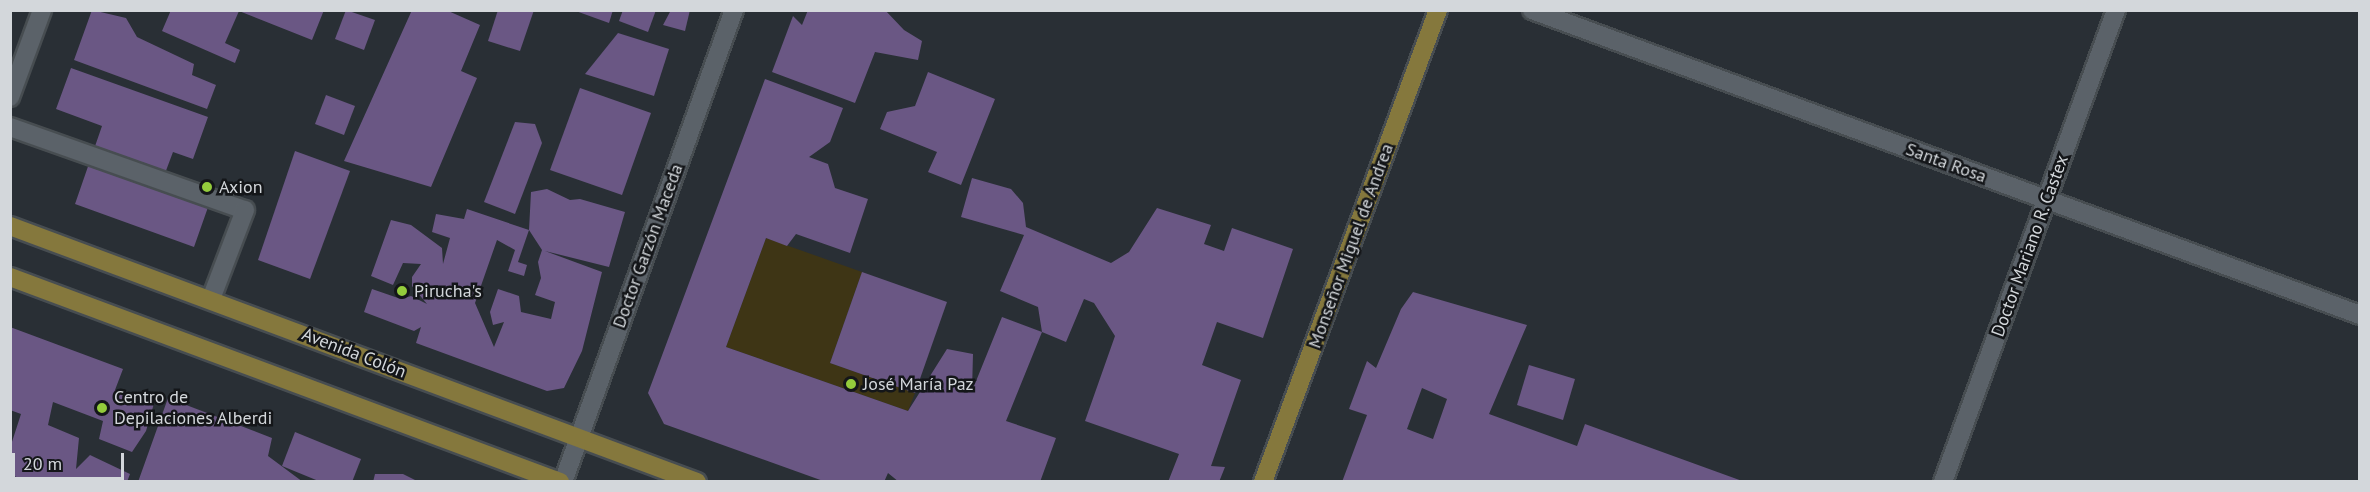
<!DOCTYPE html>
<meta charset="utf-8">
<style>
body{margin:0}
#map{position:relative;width:2370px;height:492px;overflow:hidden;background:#292f35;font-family:"PT Sans",sans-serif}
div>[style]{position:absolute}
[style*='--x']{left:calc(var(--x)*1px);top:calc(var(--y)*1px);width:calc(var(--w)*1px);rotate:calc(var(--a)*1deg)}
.sand>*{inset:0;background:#3e3515}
.building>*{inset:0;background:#6a5784}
.roads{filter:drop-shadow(2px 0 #474d51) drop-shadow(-2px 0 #474d51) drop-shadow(0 2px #474d51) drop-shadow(0 -2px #474d51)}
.minor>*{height:18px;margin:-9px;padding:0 9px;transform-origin:9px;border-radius:9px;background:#5b6269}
.major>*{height:18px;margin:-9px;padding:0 9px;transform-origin:9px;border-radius:9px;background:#85783d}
.dots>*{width:16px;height:16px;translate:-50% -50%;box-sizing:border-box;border:3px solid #141619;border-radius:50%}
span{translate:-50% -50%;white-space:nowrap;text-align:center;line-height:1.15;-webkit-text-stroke:5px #141619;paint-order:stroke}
.street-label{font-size:18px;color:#d3d7db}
.poi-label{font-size:18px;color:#d3d7db}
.left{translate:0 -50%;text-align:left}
.frame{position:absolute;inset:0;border:12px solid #d3d7db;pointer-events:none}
.scale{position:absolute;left:12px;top:453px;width:112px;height:27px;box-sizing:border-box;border:3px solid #d3d7db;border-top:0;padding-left:8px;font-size:18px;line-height:21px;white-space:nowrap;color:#d3d7db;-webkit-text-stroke:4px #141619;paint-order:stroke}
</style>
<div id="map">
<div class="sand">
<div style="clip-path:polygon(766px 238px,862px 272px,830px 363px,915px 393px,908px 411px,726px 347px)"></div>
</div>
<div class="building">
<div style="clip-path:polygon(92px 10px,126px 18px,137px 37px,194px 64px,192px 75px,216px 85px,207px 109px,74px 60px)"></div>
<div style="clip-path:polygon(171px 10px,324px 10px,312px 40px,239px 11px,225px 43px,240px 50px,235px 63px,162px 31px)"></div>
<div style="clip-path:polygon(346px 10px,375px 20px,364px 50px,335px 39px)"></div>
<div style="clip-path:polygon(412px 10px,446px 10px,480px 25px,461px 71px,477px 78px,431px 187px,344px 161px)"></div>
<div style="clip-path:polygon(498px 10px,534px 10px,520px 51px,488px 41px)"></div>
<div style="clip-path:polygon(573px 10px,613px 10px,609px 23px)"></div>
<div style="clip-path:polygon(623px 10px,656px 10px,648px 32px,619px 21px)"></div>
<div style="clip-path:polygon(671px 10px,690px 10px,685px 31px,663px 25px)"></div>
<div style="clip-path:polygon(808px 10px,885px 10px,904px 30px,922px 41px,918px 60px,875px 52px,855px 103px,772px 72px,793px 16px,802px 25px)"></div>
<div style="clip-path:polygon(618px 33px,669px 49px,654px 96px,585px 74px)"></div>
<div style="clip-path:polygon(71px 68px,208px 117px,193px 159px,173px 152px,164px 176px,213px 193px,194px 247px,75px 204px,102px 126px,56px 109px)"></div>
<div style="clip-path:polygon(928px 72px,995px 99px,961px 185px,928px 172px,937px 152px,880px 129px,887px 112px,915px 106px)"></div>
<div style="clip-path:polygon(765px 79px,843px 108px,830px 142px,809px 157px,828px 164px,835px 188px,868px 199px,850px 253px,796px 234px,787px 246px,766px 238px,726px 347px,908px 411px,947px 349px,973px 354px,972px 391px,1002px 317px,1042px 332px,1038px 307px,1000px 291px,1024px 235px,961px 217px,972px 178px,1011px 189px,1023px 203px,1026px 227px,1111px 263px,1129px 252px,1157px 208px,1211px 225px,1204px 244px,1224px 251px,1232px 228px,1293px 249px,1263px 338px,1217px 322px,1202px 365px,1241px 380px,1211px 466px,1225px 467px,1219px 482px,1168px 482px,1179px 454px,1085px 421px,1115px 336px,1094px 303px,1084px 299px,1066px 342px,1042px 332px,1006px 421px,1056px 438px,1040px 482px,899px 482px,888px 473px,884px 482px,826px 482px,664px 424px,648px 393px)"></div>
<div style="clip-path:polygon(580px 88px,651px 113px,622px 195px,550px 170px)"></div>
<div style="clip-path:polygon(326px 95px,355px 106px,344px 135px,315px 124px)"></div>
<div style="clip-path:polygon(515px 122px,535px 124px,542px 143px,515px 214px,484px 202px)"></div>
<div style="clip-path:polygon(295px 151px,350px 171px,310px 279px,258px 260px)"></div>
<div style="clip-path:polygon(547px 189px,570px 200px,580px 199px,625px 212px,609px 267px,545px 251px,602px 272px,582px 351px,564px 388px,547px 391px,416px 343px,421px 327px,414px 331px,364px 312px,372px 289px,401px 299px,411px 296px,427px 304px,412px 286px,412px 277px,421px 264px,403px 263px,393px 285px,371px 276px,391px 220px,411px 225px,442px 248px,443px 264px,450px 238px,432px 232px,436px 214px,464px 219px,467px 209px,529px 230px,518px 262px,527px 265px,524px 276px,508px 271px,515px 250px,497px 240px,475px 303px,494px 347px,504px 322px,493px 325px,490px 312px,498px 289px,519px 296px,521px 312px,551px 319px,555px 302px,535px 295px,541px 278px,538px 262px,542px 250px,529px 230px,531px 192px)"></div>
<div style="clip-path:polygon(862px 272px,947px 302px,915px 393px,830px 363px)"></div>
<div style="clip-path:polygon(evenodd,1413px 292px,1527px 325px,1489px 414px,1577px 446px,1585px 424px,1745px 482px,1342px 482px,1367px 415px,1349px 409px,1367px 361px,1376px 368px,1401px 309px,1413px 292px,1422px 388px,1447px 399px,1433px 439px,1407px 429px,1422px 388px)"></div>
<div style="clip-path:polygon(10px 327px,123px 369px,115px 390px,155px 400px,146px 431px,132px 452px,99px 439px,103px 421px,53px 402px,48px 425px,79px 438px,76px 469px,90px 455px,130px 474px,127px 482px,27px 482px,10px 474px,10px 448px,21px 414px,10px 410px)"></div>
<div style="clip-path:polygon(1529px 365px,1575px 379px,1563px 420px,1517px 405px)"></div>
<div style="clip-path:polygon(168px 398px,272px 438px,268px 456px,303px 482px,138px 482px)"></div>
<div style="clip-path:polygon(295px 432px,361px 459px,352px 482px,321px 482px,282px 466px)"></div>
<div style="clip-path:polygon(375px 474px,403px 474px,419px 482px,373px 482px)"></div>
</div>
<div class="roads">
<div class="minor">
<div style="--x:1532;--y:10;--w:882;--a:20.22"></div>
<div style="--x:10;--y:97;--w:93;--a:-69.8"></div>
<div style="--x:10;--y:127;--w:249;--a:19.5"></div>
<div style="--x:245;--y:210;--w:95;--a:110.9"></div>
<div style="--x:563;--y:482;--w:502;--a:-70.09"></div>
<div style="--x:1943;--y:482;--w:503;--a:-69.87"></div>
</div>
<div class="major">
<div style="--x:10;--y:226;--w:733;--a:20.44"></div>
<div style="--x:10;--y:277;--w:587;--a:20.44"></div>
<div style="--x:1263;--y:482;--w:503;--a:-69.66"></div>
</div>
</div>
<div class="dots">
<div style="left:207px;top:187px;background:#94cc3c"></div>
<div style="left:402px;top:291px;background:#94cc3c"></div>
<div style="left:851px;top:384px;background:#94cc3c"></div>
<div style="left:102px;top:408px;background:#94cc3c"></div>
</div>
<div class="street-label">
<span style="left:1946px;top:163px;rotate:20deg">Santa Rosa</span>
<span style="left:648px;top:246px;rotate:-70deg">Doctor Garzón Maceda</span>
<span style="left:1351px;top:246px;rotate:-70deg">Monseñor Miguel de Andrea</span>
<span style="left:2030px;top:246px;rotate:-70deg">Doctor Mariano R. Castex</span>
<span style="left:354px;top:353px;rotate:21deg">Avenida Colón</span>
</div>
<div class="poi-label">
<span class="left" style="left:219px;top:187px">Axion</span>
<span class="left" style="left:414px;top:291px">Pirucha's</span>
<span class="left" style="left:863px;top:384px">José María Paz</span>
<span class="left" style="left:114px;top:408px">Centro de<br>Depilaciones Alberdi</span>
</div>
<div class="frame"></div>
<div class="scale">20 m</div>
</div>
